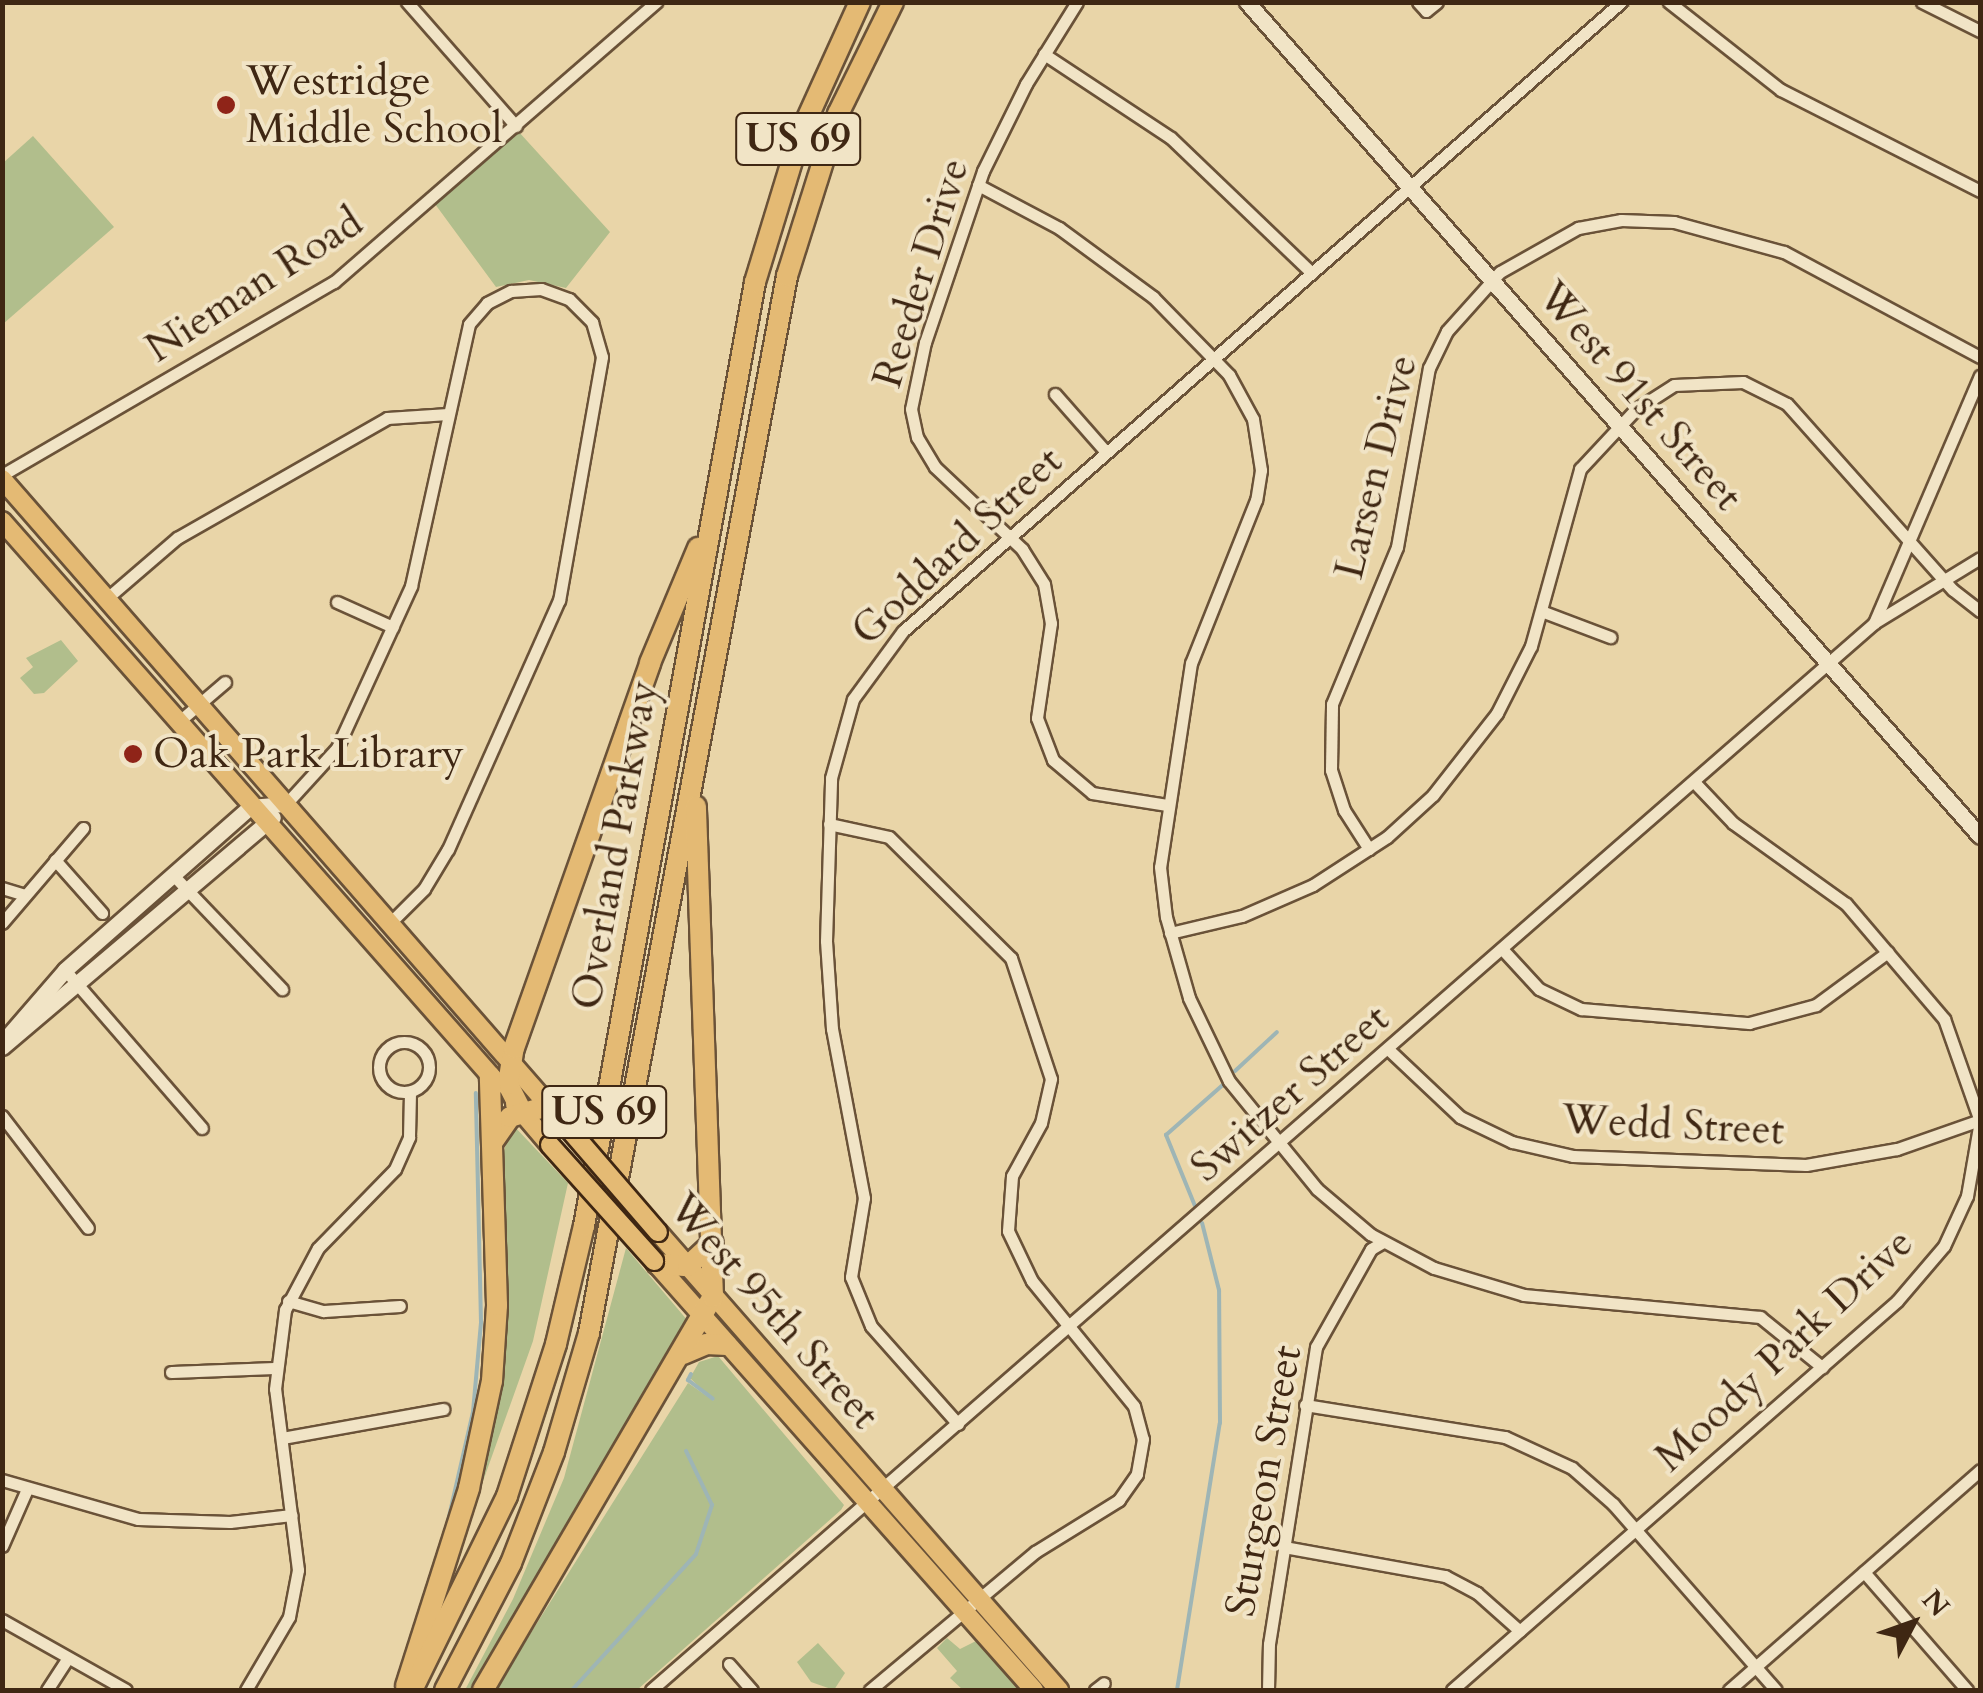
<!DOCTYPE html>
<style>
body{margin:0}
#map{position:relative;width:1983px;height:1693px;overflow:hidden;background:#e9d5a8;font-family:Cardo,serif}
div>[style]{position:absolute}
[style*='--x']{left:calc(var(--x)*1px);top:calc(var(--y)*1px);width:calc(var(--w)*1px);rotate:calc(var(--a)*1deg)}
.green>*{inset:0;background:#b1be8c}
.stream>*{height:4px;margin:-2px;padding:0 2px;transform-origin:2px;border-radius:2px;background:#9eb5b5}
.roads{filter:drop-shadow(2px 0 #6a5238) drop-shadow(-2px 0 #6a5238) drop-shadow(0 2px #6a5238) drop-shadow(0 -2px #6a5238)}
.street>*{height:11px;margin:-5.5px;padding:0 5.5px;transform-origin:5.5px;border-radius:5.5px;background:#f1e4c6}
.street>.ring{margin:-5.5px;padding:0;box-sizing:content-box;background:none;border:11px solid #f1e4c6;border-radius:50%}
.secondary>*{height:15px;margin:-7.5px;padding:0 7.5px;transform-origin:7.5px;border-radius:7.5px;background:#f1e4c6}
.primary>*{height:18px;margin:-9px;padding:0 9px;transform-origin:9px;border-radius:9px;background:#e4ba74}
.highway>*{height:20px;margin:-10px;padding:0 10px;transform-origin:10px;border-radius:10px;background:#e4ba74}
.bridges{filter:drop-shadow(2px 0 #3f2713) drop-shadow(-2px 0 #3f2713) drop-shadow(0 2px #3f2713) drop-shadow(0 -2px #3f2713)}
.primary-bridge>*{height:18px;margin:-9px;padding:0 9px;transform-origin:9px;border-radius:9px;background:#e4ba74}
.dots>*{width:28px;height:28px;translate:-50% -50%;box-sizing:border-box;border:5px solid #f1e4c6;border-radius:50%}
span{translate:-50% -50%;white-space:nowrap;text-align:center;line-height:1.15;-webkit-text-stroke:8px #f1e4c6;paint-order:stroke}
.shield-label span{padding:2px 8px;background:#f1e4c6;border:2px solid;border-radius:8px;-webkit-text-stroke-width:0}
.shield-label{font-size:40px;color:#3f2713;font-weight:700}
.poi-label{font-size:42px;color:#3f2713}
.left{translate:0 -50%;text-align:left}
.street-label{font-size:42px;color:#3f2713}
.frame{position:absolute;inset:0;border:5px solid #3f2713;pointer-events:none}
.north{position:absolute;left:1863px;top:1573px;width:100px;height:100px;-webkit-text-stroke:8px #f1e4c6;paint-order:stroke;rotate:49deg;font-size:28px;font-weight:700;line-height:40px;text-align:center;color:#3f2713}
.north::after{content:'';display:block;margin:auto;width:35px;height:45px;background:#3f2713;clip-path:polygon(50% 0,100% 100%,50% 72%,0 100%)}
</style>
<div id="map">
<div class="green">
<div style="clip-path:polygon(518px 131px,610px 232px,566px 288px,529px 280px,496px 287px,435px 204px)"></div>
<div style="clip-path:polygon(33px 136px,114px 227px,3px 324px,3px 163px)"></div>
<div style="clip-path:polygon(61px 640px,78px 661px,44px 693px,34px 694px,20px 678px,33px 667px,26px 658px)"></div>
<div style="clip-path:polygon(512px 1124px,568px 1183px,533px 1341px,456px 1557px,503px 1360px,503px 1154px)"></div>
<div style="clip-path:polygon(626px 1248px,688px 1321px,475px 1687px,465px 1690px,513px 1599px,564px 1478px)"></div>
<div style="clip-path:polygon(718px 1356px,844px 1505px,841px 1510px,637px 1690px,495px 1690px,688px 1383px,714px 1401px,690px 1378px,699px 1362px)"></div>
<div style="clip-path:polygon(947px 1638px,960px 1649px,978px 1640px,1022px 1690px,963px 1690px,950px 1678px,957px 1671px,937px 1648px)"></div>
<div style="clip-path:polygon(818px 1643px,845px 1673px,834px 1690px,811px 1682px,797px 1662px)"></div>
</div>
<div class="stream">
<div style="--x:1235;--y:1071;--w:57;--a:-42.9"></div>
<div style="--x:1195;--y:1206;--w:77;--a:-112.2"></div>
<div style="--x:1166;--y:1135;--w:79;--a:-41.4"></div>
<div style="--x:691;--y:1374;--w:7;--a:117"></div>
<div style="--x:688;--y:1380;--w:31;--a:37"></div>
<div style="--x:448;--y:1521;--w:112;--a:-77.1"></div>
<div style="--x:473;--y:1412;--w:90;--a:-84.9"></div>
<div style="--x:481;--y:1322;--w:229;--a:-91.3"></div>
<div style="--x:572;--y:1690;--w:184;--a:-47.6"></div>
<div style="--x:696;--y:1554;--w:52;--a:-71.9"></div>
<div style="--x:712;--y:1505;--w:60;--a:-115.7"></div>
<div style="--x:1177;--y:1690;--w:270;--a:-80.9"></div>
<div style="--x:1220;--y:1423;--w:133;--a:-90.4"></div>
<div style="--x:1219;--y:1290;--w:69;--a:-104.2"></div>
</div>
<div class="roads">
<div class="street">
<div style="--x:407;--y:2;--w:165;--a:48.7"></div>
<div style="--x:1077;--y:2;--w:97;--a:121.9"></div>
<div style="--x:1026;--y:84;--w:97;--a:116.3"></div>
<div style="--x:983;--y:171;--w:181;--a:108.7"></div>
<div style="--x:925;--y:342;--w:68;--a:101.8"></div>
<div style="--x:911;--y:409;--w:29;--a:78"></div>
<div style="--x:917;--y:437;--w:35;--a:59"></div>
<div style="--x:935;--y:467;--w:120;--a:43.3"></div>
<div style="--x:1022;--y:549;--w:41;--a:57.8"></div>
<div style="--x:1044;--y:584;--w:40;--a:80"></div>
<div style="--x:1051;--y:623;--w:96;--a:98.4"></div>
<div style="--x:1037;--y:718;--w:45;--a:69.1"></div>
<div style="--x:1053;--y:760;--w:51;--a:40.2"></div>
<div style="--x:1092;--y:793;--w:76;--a:9.1"></div>
<div style="--x:1418;--y:2;--w:12;--a:48"></div>
<div style="--x:1426;--y:11;--w:14;--a:-39"></div>
<div style="--x:1669;--y:2;--w:142;--a:38.2"></div>
<div style="--x:1781;--y:90;--w:223;--a:26.9"></div>
<div style="--x:1922;--y:2;--w:65;--a:26.6"></div>
<div style="--x:1044;--y:54;--w:152;--a:33.5"></div>
<div style="--x:1171;--y:138;--w:195;--a:43.8"></div>
<div style="--x:978;--y:185;--w:92;--a:28"></div>
<div style="--x:1059;--y:228;--w:117;--a:36.3"></div>
<div style="--x:1153;--y:297;--w:109;--a:45.7"></div>
<div style="--x:1229;--y:375;--w:50;--a:61.4"></div>
<div style="--x:1253;--y:419;--w:52;--a:81.1"></div>
<div style="--x:1261;--y:470;--w:30;--a:99"></div>
<div style="--x:1256;--y:500;--w:175;--a:111.7"></div>
<div style="--x:1191;--y:663;--w:206;--a:98.6"></div>
<div style="--x:1160;--y:867;--w:50;--a:83.2"></div>
<div style="--x:1166;--y:917;--w:84;--a:74.1"></div>
<div style="--x:1189;--y:998;--w:92;--a:64.3"></div>
<div style="--x:1229;--y:1081;--w:139;--a:50.8"></div>
<div style="--x:1317;--y:1189;--w:70;--a:40.3"></div>
<div style="--x:1370;--y:1234;--w:72;--a:28"></div>
<div style="--x:1434;--y:1268;--w:94;--a:16.7"></div>
<div style="--x:1524;--y:1295;--w:237;--a:5.3"></div>
<div style="--x:1760;--y:1317;--w:80;--a:38.9"></div>
<div style="--x:1055;--y:394;--w:77;--a:48.7"></div>
<div style="--x:2;--y:475;--w:384;--a:-30.2"></div>
<div style="--x:334;--y:282;--w:427;--a:-41"></div>
<div style="--x:106;--y:599;--w:94;--a:-40.7"></div>
<div style="--x:177;--y:538;--w:242;--a:-29.7"></div>
<div style="--x:387;--y:418;--w:61;--a:-3.8"></div>
<div style="--x:337;--y:602;--w:61;--a:24.1"></div>
<div style="--x:1544;--y:612;--w:71;--a:20.7"></div>
<div style="--x:1874;--y:623;--w:269;--a:-66.8"></div>
<div style="--x:177;--y:723;--w:63;--a:-40.5"></div>
<div style="--x:286;--y:804;--w:76;--a:-47.7"></div>
<div style="--x:337;--y:748;--w:178;--a:-65.4"></div>
<div style="--x:411;--y:586;--w:268;--a:-77.5"></div>
<div style="--x:469;--y:324;--w:28;--a:-49"></div>
<div style="--x:487;--y:303;--w:27;--a:-27"></div>
<div style="--x:511;--y:291;--w:30;--a:-4"></div>
<div style="--x:541;--y:289;--w:30;--a:20"></div>
<div style="--x:569;--y:299;--w:33;--a:45"></div>
<div style="--x:592;--y:322;--w:36;--a:74"></div>
<div style="--x:602;--y:357;--w:247;--a:100"></div>
<div style="--x:559;--y:600;--w:273;--a:114"></div>
<div style="--x:448;--y:849;--w:47;--a:121"></div>
<div style="--x:424;--y:889;--w:47;--a:135"></div>
<div style="--x:829;--y:824;--w:61;--a:12.2"></div>
<div style="--x:889;--y:837;--w:172;--a:44.8"></div>
<div style="--x:1011;--y:958;--w:127;--a:71.7"></div>
<div style="--x:1051;--y:1079;--w:45;--a:102.8"></div>
<div style="--x:1041;--y:1123;--w:60;--a:118.7"></div>
<div style="--x:1012;--y:1176;--w:55;--a:94.2"></div>
<div style="--x:1008;--y:1231;--w:55;--a:64.4"></div>
<div style="--x:1032;--y:1281;--w:161;--a:50.8"></div>
<div style="--x:1134;--y:1406;--w:34;--a:75"></div>
<div style="--x:1143;--y:1439;--w:36;--a:100"></div>
<div style="--x:1137;--y:1474;--w:32;--a:125"></div>
<div style="--x:1119;--y:1500;--w:99;--a:148.2"></div>
<div style="--x:1035;--y:1552;--w:215;--a:140.1"></div>
<div style="--x:1369;--y:849;--w:46;--a:-122.7"></div>
<div style="--x:1344;--y:810;--w:42;--a:-108"></div>
<div style="--x:1331;--y:770;--w:66;--a:-89.1"></div>
<div style="--x:1332;--y:704;--w:170;--a:-67.5"></div>
<div style="--x:1397;--y:547;--w:182;--a:-79.9"></div>
<div style="--x:1429;--y:368;--w:41;--a:-64.1"></div>
<div style="--x:1447;--y:331;--w:79;--a:-48.1"></div>
<div style="--x:1500;--y:272;--w:90;--a:-29.4"></div>
<div style="--x:1578;--y:228;--w:44;--a:-10.5"></div>
<div style="--x:1621;--y:220;--w:53;--a:2.2"></div>
<div style="--x:1674;--y:222;--w:114;--a:15.3"></div>
<div style="--x:1784;--y:252;--w:222;--a:28.2"></div>
<div style="--x:55;--y:860;--w:71;--a:48.4"></div>
<div style="--x:173;--y:875;--w:158;--a:46.3"></div>
<div style="--x:2;--y:888;--w:24;--a:17"></div>
<div style="--x:2;--y:923;--w:125;--a:-49.5"></div>
<div style="--x:1170;--y:933;--w:74;--a:-13.3"></div>
<div style="--x:1242;--y:916;--w:77;--a:-23.6"></div>
<div style="--x:1313;--y:885;--w:88;--a:-33"></div>
<div style="--x:1387;--y:837;--w:62;--a:-42.4"></div>
<div style="--x:1433;--y:795;--w:104;--a:-52"></div>
<div style="--x:1497;--y:713;--w:75;--a:-63.1"></div>
<div style="--x:1531;--y:646;--w:184;--a:-74.5"></div>
<div style="--x:1580;--y:469;--w:81;--a:-47"></div>
<div style="--x:1635;--y:410;--w:46;--a:-32.7"></div>
<div style="--x:1674;--y:385;--w:69;--a:-2.5"></div>
<div style="--x:1743;--y:382;--w:49;--a:26.6"></div>
<div style="--x:1787;--y:404;--w:249;--a:48.3"></div>
<div style="--x:1953;--y:590;--w:34;--a:38"></div>
<div style="--x:1503;--y:950;--w:53;--a:47.3"></div>
<div style="--x:1539;--y:989;--w:47;--a:25.5"></div>
<div style="--x:1581;--y:1009;--w:169;--a:4.8"></div>
<div style="--x:1749;--y:1023;--w:69;--a:-15"></div>
<div style="--x:1816;--y:1005;--w:89;--a:-36.4"></div>
<div style="--x:65;--y:970;--w:209;--a:49.1"></div>
<div class="ring" style="left:379px;top:1042px;width:39px;height:39px"></div>
<div style="--x:1389;--y:1050;--w:98;--a:43.3"></div>
<div style="--x:1460;--y:1117;--w:58;--a:25.7"></div>
<div style="--x:1512;--y:1142;--w:63;--a:12.9"></div>
<div style="--x:1573;--y:1156;--w:233;--a:2.2"></div>
<div style="--x:1806;--y:1165;--w:92;--a:-10"></div>
<div style="--x:1897;--y:1149;--w:88;--a:-19.3"></div>
<div style="--x:2;--y:1116;--w:141;--a:52.5"></div>
<div style="--x:288;--y:1301;--w:37;--a:16"></div>
<div style="--x:324;--y:1311;--w:76;--a:-3.8"></div>
<div style="--x:171;--y:1372;--w:104;--a:-2.2"></div>
<div style="--x:1305;--y:1405;--w:203;--a:9.1"></div>
<div style="--x:1505;--y:1437;--w:74;--a:24.8"></div>
<div style="--x:1572;--y:1468;--w:55;--a:41.3"></div>
<div style="--x:1613;--y:1504;--w:247;--a:48.8"></div>
<div style="--x:958;--y:1424;--w:131;--a:-131.6"></div>
<div style="--x:871;--y:1326;--w:53;--a:-112.2"></div>
<div style="--x:851;--y:1277;--w:80;--a:-80.7"></div>
<div style="--x:864;--y:1198;--w:172;--a:-100.7"></div>
<div style="--x:832;--y:1029;--w:88;--a:-93.9"></div>
<div style="--x:826;--y:941;--w:163;--a:-88.2"></div>
<div style="--x:831;--y:778;--w:82;--a:-74.4"></div>
<div style="--x:853;--y:699;--w:84;--a:-53.7"></div>
<div style="--x:903;--y:631;--w:955;--a:-41.22"></div>
<div style="--x:282;--y:1438;--w:164;--a:-10.2"></div>
<div style="--x:2;--y:1480;--w:141;--a:16"></div>
<div style="--x:138;--y:1519;--w:92;--a:1.9"></div>
<div style="--x:230;--y:1522;--w:62;--a:-6.4"></div>
<div style="--x:2;--y:1546;--w:62;--a:-66.3"></div>
<div style="--x:1284;--y:1547;--w:164;--a:10.2"></div>
<div style="--x:1445;--y:1576;--w:36;--a:28"></div>
<div style="--x:1477;--y:1593;--w:57;--a:41.5"></div>
<div style="--x:1864;--y:1572;--w:157;--a:48.9"></div>
<div style="--x:2;--y:1620;--w:142;--a:29.4"></div>
<div style="--x:729;--y:1664;--w:35;--a:49"></div>
<div style="--x:47;--y:1690;--w:37;--a:-57"></div>
<div style="--x:246;--y:1690;--w:85;--a:-59.5"></div>
<div style="--x:289;--y:1617;--w:48;--a:-79.2"></div>
<div style="--x:298;--y:1570;--w:182;--a:-97.2"></div>
<div style="--x:275;--y:1389;--w:80;--a:-82.8"></div>
<div style="--x:285;--y:1310;--w:70;--a:-62"></div>
<div style="--x:318;--y:1248;--w:110;--a:-45.7"></div>
<div style="--x:395;--y:1169;--w:35;--a:-66"></div>
<div style="--x:409;--y:1137;--w:45;--a:-88.7"></div>
<div style="--x:651;--y:1690;--w:1623;--a:-41.1"></div>
<div style="--x:1874;--y:623;--w:124;--a:-31.5"></div>
<div style="--x:1095;--y:1690;--w:11;--a:-38"></div>
<div style="--x:1268;--y:1690;--w:46;--a:-88.8"></div>
<div style="--x:1269;--y:1644;--w:301;--a:-81"></div>
<div style="--x:1316;--y:1347;--w:112;--a:-60.7"></div>
<div style="--x:1371;--y:1249;--w:14;--a:-30"></div>
<div style="--x:1452;--y:1690;--w:591;--a:-41.16"></div>
<div style="--x:1897;--y:1301;--w:72;--a:-49.5"></div>
<div style="--x:1944;--y:1246;--w:55;--a:-65.3"></div>
<div style="--x:1967;--y:1196;--w:76;--a:-80.2"></div>
<div style="--x:1980;--y:1121;--w:108;--a:-109.4"></div>
<div style="--x:1944;--y:1019;--w:151;--a:-130.4"></div>
<div style="--x:1846;--y:904;--w:139;--a:-144.4"></div>
<div style="--x:1733;--y:823;--w:55;--a:-133.5"></div>
<div style="--x:1729;--y:1690;--w:334;--a:-41.2"></div>
</div>
<div class="secondary">
<div style="--x:1247;--y:2;--w:1110;--a:48.69"></div>
<div style="--x:2;--y:1043;--w:96;--a:-49.2"></div>
<div style="--x:65;--y:970;--w:247;--a:-41.4"></div>
<div style="--x:250;--y:807;--w:36;--a:-5"></div>
<div style="--x:2;--y:1047;--w:355;--a:-40.3"></div>
</div>
<div class="primary">
<div style="--x:2;--y:479;--w:843;--a:48.9"></div>
<div style="--x:2;--y:521;--w:750;--a:48.62"></div>
<div style="--x:515;--y:1104;--w:54;--a:49.5"></div>
<div style="--x:658;--y:1232;--w:609;--a:48.8"></div>
<div style="--x:654;--y:1261;--w:573;--a:48.47"></div>
</div>
<div class="highway">
<div style="--x:521;--y:1110;--w:29;--a:-117"></div>
<div style="--x:508;--y:1084;--w:36;--a:-81"></div>
<div style="--x:514;--y:1048;--w:408;--a:-70.5"></div>
<div style="--x:650;--y:663;--w:125;--a:-67.3"></div>
<div style="--x:494;--y:1140;--w:28;--a:-55"></div>
<div style="--x:510;--y:1117;--w:40;--a:-16"></div>
<div style="--x:657;--y:1264;--w:31;--a:4"></div>
<div style="--x:688;--y:1266;--w:34;--a:-43"></div>
<div style="--x:683;--y:1354;--w:25;--a:-23"></div>
<div style="--x:706;--y:1344;--w:21;--a:3"></div>
<div style="--x:406;--y:1686;--w:208;--a:-72.3"></div>
<div style="--x:469;--y:1488;--w:109;--a:-77.9"></div>
<div style="--x:492;--y:1381;--w:76;--a:-86.2"></div>
<div style="--x:497;--y:1305;--w:229;--a:-91.8"></div>
<div style="--x:412;--y:1690;--w:216;--a:-63.9"></div>
<div style="--x:507;--y:1496;--w:160;--a:-72.1"></div>
<div style="--x:556;--y:1344;--w:121;--a:-76.7"></div>
<div style="--x:584;--y:1226;--w:959;--a:-79.73"></div>
<div style="--x:755;--y:282;--w:157;--a:-73"></div>
<div style="--x:801;--y:132;--w:143;--a:-65.6"></div>
<div style="--x:445;--y:1690;--w:143;--a:-62.5"></div>
<div style="--x:511;--y:1563;--w:119;--a:-68.8"></div>
<div style="--x:554;--y:1452;--w:124;--a:-73.6"></div>
<div style="--x:589;--y:1333;--w:1075;--a:-79.39"></div>
<div style="--x:787;--y:276;--w:170;--a:-72.5"></div>
<div style="--x:838;--y:114;--w:125;--a:-63.8"></div>
<div style="--x:483;--y:1690;--w:455;--a:-59.7"></div>
<div style="--x:713;--y:1297;--w:491;--a:-92"></div>
</div>
</div>
<div class="bridges">
<div class="primary-bridge">
<div style="--x:556;--y:1114;--w:156;--a:49.2"></div>
<div style="--x:550;--y:1145;--w:156;--a:48.1"></div>
</div>
</div>
<div class="dots">
<div style="left:226px;top:105px;background:#8f2418"></div>
<div style="left:133px;top:754px;background:#8f2418"></div>
</div>
<div class="shield-label">
<span style="left:798px;top:139px">US 69</span>
<span style="left:604px;top:1112px">US 69</span>
</div>
<div class="poi-label">
<span class="left" style="left:246px;top:105px">Westridge<br>Middle School</span>
<span class="left" style="left:153px;top:754px">Oak Park Library</span>
</div>
<div class="street-label">
<span style="left:921px;top:273px;rotate:-73deg">Reeder Drive</span>
<span style="left:254px;top:285px;rotate:-33deg">Nieman Road</span>
<span style="left:1640px;top:396px;rotate:49deg">West 91st Street</span>
<span style="left:1376px;top:467px;rotate:-76deg">Larsen Drive</span>
<span style="left:957px;top:546px;rotate:-43deg">Goddard Street</span>
<span style="left:615px;top:845px;rotate:-80deg">Overland Parkway</span>
<span style="left:1290px;top:1093px;rotate:-41deg">Switzer Street</span>
<span style="left:1673px;top:1125px;rotate:3deg">Wedd Street</span>
<span style="left:774px;top:1311px;rotate:49deg">West 95th Street</span>
<span style="left:1784px;top:1350px;rotate:-43deg">Moody Park Drive</span>
<span style="left:1264px;top:1481px;rotate:-80deg">Sturgeon Street</span>
</div>
<div class="frame"></div>
<div class="north">N</div>
</div>
